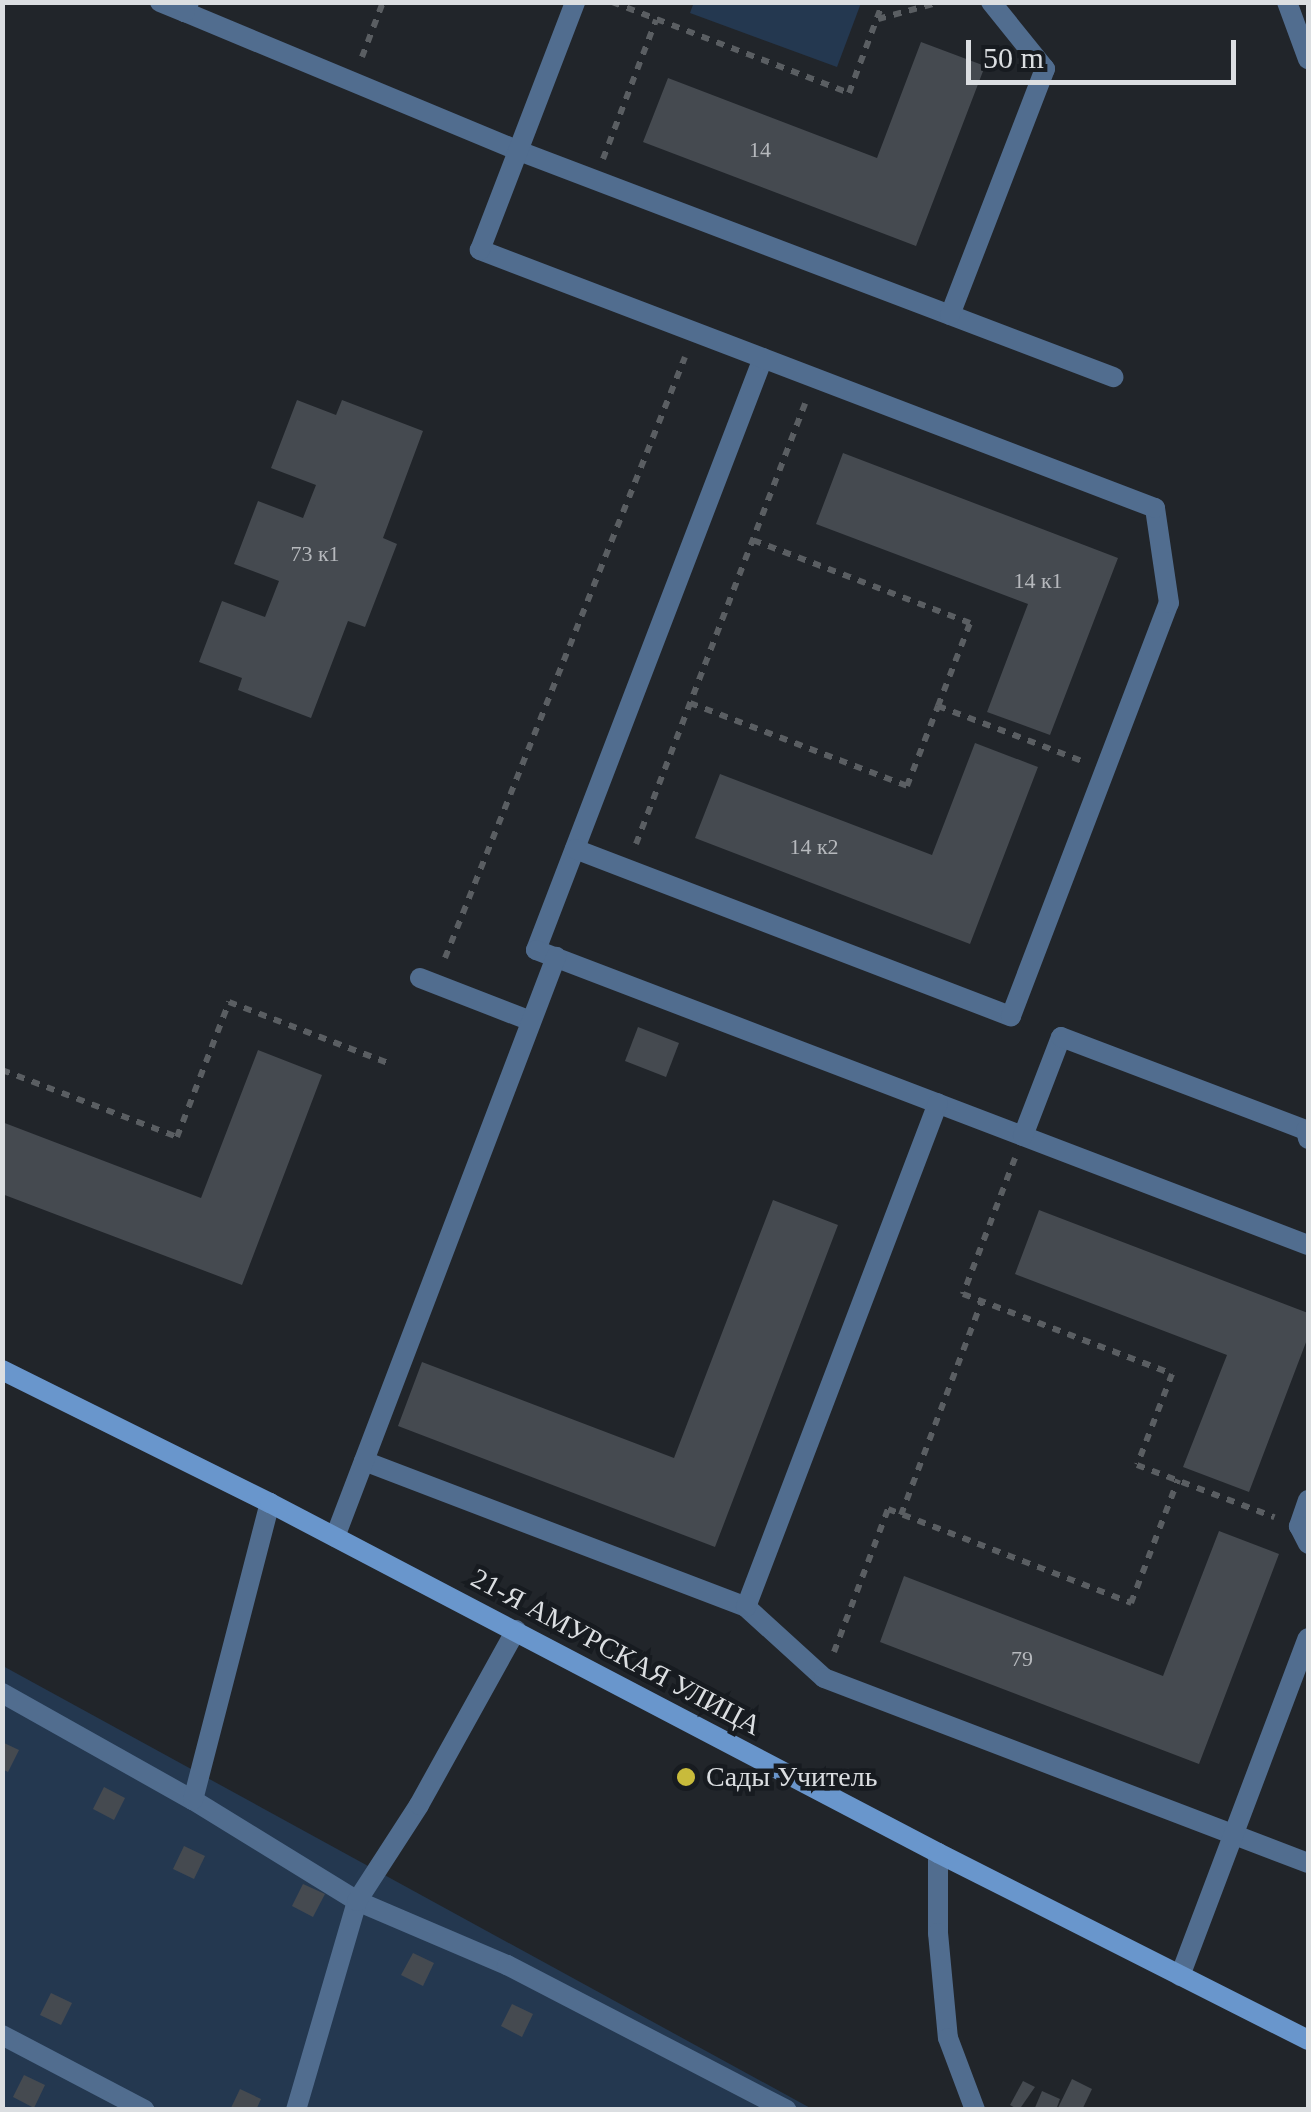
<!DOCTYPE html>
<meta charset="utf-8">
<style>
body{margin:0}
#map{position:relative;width:1311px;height:2112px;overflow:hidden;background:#21252a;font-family:Georgia,serif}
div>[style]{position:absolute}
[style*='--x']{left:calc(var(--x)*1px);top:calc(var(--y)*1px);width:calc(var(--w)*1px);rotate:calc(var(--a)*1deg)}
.green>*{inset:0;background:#243850}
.building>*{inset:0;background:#454a50}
.path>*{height:6px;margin-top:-3px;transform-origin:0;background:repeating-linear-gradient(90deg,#5a5e62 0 8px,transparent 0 16px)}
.service>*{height:20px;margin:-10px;padding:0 10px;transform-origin:10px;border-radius:10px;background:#516d8f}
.minor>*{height:20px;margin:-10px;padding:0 10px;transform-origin:10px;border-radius:10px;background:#516d8f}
.secondary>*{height:20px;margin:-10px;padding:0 10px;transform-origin:10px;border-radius:10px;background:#6996cc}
.dots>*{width:28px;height:28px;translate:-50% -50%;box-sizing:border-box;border:5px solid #171b20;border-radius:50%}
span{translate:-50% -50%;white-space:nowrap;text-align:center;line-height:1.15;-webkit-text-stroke:9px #171b20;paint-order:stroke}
.number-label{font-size:22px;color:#b6b9bd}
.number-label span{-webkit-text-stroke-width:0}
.street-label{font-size:28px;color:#dbdee1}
.poi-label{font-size:28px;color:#dbdee1}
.left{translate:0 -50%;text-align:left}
.frame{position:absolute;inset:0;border:5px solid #dbdee1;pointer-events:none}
.scale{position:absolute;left:966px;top:40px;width:270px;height:45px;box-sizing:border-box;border:5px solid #dbdee1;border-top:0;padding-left:12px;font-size:30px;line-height:35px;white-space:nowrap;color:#dbdee1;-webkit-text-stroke:8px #171b20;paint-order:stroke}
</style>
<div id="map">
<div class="green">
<div style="clip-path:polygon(694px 2px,861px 2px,861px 3px,837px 67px,690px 13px)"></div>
<div style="clip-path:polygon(3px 1666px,812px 2109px,3px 2109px)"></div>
</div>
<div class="building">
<div style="clip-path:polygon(921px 42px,985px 66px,916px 246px,643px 142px,668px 78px,877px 158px)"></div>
<div style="clip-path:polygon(297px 400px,336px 415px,342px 400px,423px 431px,383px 538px,397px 544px,365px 627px,348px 621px,311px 718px,238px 690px,242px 678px,199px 662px,222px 601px,265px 617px,279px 581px,234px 564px,258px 501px,303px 518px,316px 485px,271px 468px)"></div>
<div style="clip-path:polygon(843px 453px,1118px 558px,1050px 735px,987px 712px,1028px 604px,816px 524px)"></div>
<div style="clip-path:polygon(975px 743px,1038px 767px,970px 944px,695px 838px,720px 774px,932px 855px)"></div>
<div style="clip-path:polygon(638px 1027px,679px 1043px,666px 1077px,625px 1061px)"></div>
<div style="clip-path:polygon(258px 1050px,322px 1075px,242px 1285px,2px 1194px,2px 1122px,201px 1198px)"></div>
<div style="clip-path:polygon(773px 1200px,838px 1225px,715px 1547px,398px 1426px,422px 1362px,674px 1458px)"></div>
<div style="clip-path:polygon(1039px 1210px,1308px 1313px,1308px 1337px,1249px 1492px,1183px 1467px,1227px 1355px,1015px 1274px)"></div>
<div style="clip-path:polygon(1219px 1531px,1279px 1554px,1199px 1764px,880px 1642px,904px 1576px,1163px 1676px)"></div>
<div style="clip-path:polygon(2px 1742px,19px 1750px,8px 1772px,2px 1769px)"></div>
<div style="clip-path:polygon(104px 1787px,125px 1798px,114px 1820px,93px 1809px)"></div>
<div style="clip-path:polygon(184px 1846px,205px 1856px,194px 1879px,173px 1869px)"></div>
<div style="clip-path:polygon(303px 1884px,325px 1894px,313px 1917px,292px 1906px)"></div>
<div style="clip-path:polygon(413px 1953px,434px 1963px,423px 1986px,401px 1975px)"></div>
<div style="clip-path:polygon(51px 1993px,72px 2003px,61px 2025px,40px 2015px)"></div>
<div style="clip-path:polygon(512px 2004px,533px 2014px,522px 2037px,501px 2026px)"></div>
<div style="clip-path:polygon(24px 2075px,45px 2085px,34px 2108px,13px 2097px)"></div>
<div style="clip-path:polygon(1072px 2079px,1092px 2089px,1082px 2110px,1057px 2110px)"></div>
<div style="clip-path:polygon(1023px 2081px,1035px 2087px,1019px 2110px,1010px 2105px)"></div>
<div style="clip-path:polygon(240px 2089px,261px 2099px,256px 2110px,230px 2110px)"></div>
<div style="clip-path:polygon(1042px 2091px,1060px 2099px,1056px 2110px,1034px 2110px)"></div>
</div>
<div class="path">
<div style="--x:612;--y:2;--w:254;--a:21"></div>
<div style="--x:849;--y:93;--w:97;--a:-69.5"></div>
<div style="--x:878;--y:19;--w:64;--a:-15.3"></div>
<div style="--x:362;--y:57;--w:59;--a:-69.1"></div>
<div style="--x:603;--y:159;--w:149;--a:-69.1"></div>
<div style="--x:690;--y:703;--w:232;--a:20.9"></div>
<div style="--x:907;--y:786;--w:86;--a:-68.8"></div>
<div style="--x:938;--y:706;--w:89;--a:-68.9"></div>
<div style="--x:970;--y:623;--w:232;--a:-159.1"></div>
<div style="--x:938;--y:706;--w:154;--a:20.9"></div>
<div style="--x:636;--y:844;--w:472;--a:-69"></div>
<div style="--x:445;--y:958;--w:647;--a:-68.23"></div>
<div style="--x:2;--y:1070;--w:187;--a:20.9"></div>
<div style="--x:177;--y:1137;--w:145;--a:-68.9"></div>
<div style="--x:229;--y:1002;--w:170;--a:21"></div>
<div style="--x:1015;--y:1158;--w:146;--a:110.9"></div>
<div style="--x:963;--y:1294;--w:224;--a:20.9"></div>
<div style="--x:1172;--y:1374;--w:97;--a:111"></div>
<div style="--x:1137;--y:1465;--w:147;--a:20.8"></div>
<div style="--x:901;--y:1515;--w:229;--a:-69.3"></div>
<div style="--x:834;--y:1652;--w:153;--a:-69.3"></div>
<div style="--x:888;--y:1509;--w:261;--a:21.1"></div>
<div style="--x:1131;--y:1603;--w:132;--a:-69.1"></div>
</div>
<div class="service">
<div style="--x:189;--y:2;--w:11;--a:112"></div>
<div style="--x:185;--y:12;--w:362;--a:22.6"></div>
<div style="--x:519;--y:151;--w:636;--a:20.83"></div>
<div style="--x:1287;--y:2;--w:61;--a:69.8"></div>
<div style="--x:950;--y:315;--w:264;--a:-68.9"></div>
<div style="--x:1045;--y:69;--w:86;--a:-128.9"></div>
<div style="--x:763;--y:358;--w:634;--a:110.98"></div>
<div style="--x:536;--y:950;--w:826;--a:20.91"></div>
<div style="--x:575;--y:849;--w:467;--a:21"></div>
<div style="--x:1011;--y:1016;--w:442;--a:-69.1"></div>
<div style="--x:1169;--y:603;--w:96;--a:-98.4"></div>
<div style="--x:1155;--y:508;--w:723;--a:-159.08"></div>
<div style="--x:480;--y:250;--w:266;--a:-69"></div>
<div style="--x:420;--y:978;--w:119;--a:21.2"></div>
<div style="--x:1023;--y:1136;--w:106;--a:-69"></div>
<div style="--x:1061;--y:1037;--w:262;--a:20.8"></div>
<div style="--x:1306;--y:1130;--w:9;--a:77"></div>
<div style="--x:364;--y:1461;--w:409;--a:20.9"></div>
<div style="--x:746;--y:1607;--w:105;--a:42.3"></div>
<div style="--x:824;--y:1678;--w:518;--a:20.92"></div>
<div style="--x:1308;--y:1500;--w:28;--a:109"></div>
<div style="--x:1299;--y:1526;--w:20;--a:63"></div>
<div style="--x:335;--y:1537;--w:621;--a:-69.14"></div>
<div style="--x:746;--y:1607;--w:539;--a:-69.15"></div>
<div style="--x:2;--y:1693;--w:219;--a:29.3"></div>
<div style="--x:193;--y:1800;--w:193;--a:31.6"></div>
<div style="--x:357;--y:1901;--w:163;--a:23.1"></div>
<div style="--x:507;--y:1965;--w:315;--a:27.4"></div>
<div style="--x:193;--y:1800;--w:307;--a:-75.5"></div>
<div style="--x:938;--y:1853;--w:80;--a:90"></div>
<div style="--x:938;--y:1933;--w:105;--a:84.6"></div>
<div style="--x:948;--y:2038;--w:77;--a:69.4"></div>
<div style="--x:1180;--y:1976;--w:361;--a:-69.3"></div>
<div style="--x:2;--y:2035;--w:161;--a:27.7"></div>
<div style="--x:296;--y:2110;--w:218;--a:-73.7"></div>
<div style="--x:357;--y:1901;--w:114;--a:-57.1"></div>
<div style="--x:419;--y:1805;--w:200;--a:-61"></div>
</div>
<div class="minor">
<div style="--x:160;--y:2;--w:27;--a:22"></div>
</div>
<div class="secondary">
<div style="--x:2;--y:1370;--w:299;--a:26.4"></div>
<div style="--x:270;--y:1503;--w:754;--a:27.65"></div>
<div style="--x:938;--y:1853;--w:415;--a:26.8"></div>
</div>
<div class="dots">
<div style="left:686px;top:1777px;background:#c8bb3b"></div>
</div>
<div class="number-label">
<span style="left:760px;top:150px">14</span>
<span style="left:315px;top:554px">73 к1</span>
<span style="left:1038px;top:581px">14 к1</span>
<span style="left:814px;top:847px">14 к2</span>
<span style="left:1022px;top:1659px">79</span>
</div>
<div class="street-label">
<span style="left:616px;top:1652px;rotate:28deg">21-Я АМУРСКАЯ УЛИЦА</span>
</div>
<div class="poi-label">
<span class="left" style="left:706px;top:1777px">Сады Учитель</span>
</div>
<div class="frame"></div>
<div class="scale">50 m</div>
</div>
